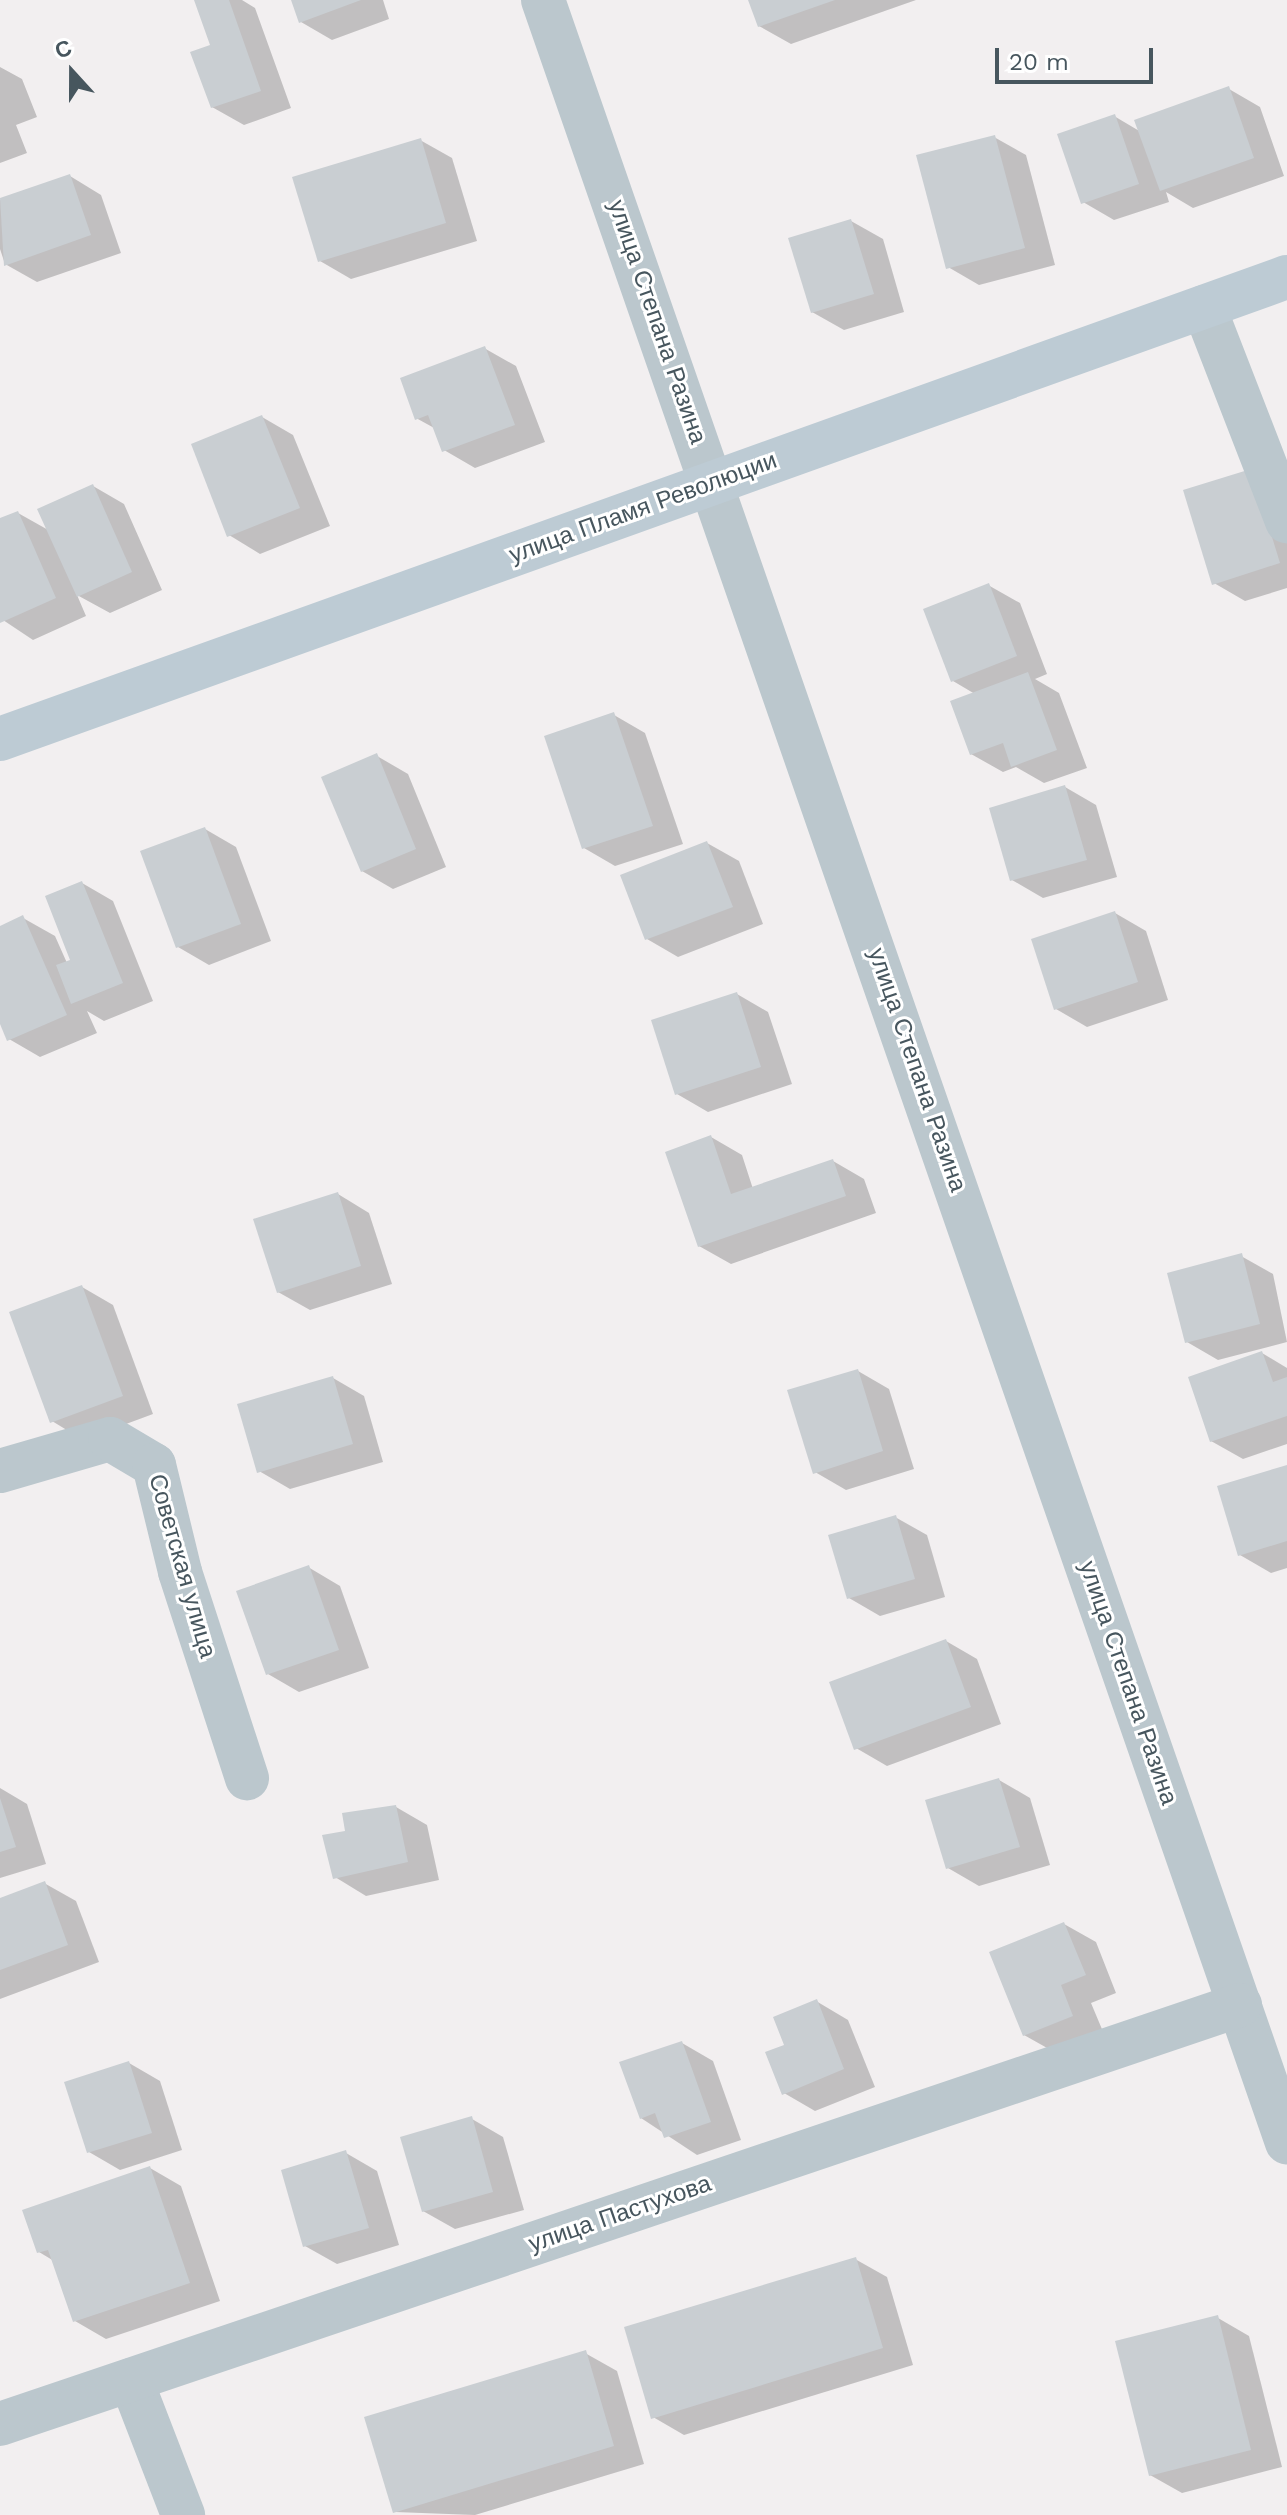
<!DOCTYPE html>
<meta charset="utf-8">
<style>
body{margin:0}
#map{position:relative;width:1287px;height:2515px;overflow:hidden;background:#f2eff0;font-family:"Work Sans",sans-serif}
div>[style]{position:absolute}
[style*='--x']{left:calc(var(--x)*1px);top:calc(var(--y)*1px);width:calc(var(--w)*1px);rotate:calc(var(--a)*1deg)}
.shadow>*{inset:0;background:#0003}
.building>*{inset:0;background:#c9ced2}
.street>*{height:44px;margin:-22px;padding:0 22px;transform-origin:22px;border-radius:22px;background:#bbc7cd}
.secondary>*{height:44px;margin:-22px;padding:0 22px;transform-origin:22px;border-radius:22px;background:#bdcbd4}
span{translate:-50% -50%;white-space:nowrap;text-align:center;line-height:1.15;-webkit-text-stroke:6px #fff;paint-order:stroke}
.street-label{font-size:24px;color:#47565e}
.north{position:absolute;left:32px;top:32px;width:80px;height:80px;-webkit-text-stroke:6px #fff;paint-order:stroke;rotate:339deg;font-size:22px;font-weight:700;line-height:32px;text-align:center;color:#47565e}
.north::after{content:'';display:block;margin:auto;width:28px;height:36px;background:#47565e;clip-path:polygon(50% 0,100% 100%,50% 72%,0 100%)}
.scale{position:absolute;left:995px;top:48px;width:158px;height:36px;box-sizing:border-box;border:4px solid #47565e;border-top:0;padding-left:10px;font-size:24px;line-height:28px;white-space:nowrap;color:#47565e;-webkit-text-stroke:6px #fff;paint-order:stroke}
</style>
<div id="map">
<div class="shadow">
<div style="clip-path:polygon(197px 0,242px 0,255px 8px,291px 108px,244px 125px,212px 107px,213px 46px)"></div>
<div style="clip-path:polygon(293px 0,383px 0,389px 19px,332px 40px,301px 22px)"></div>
<div style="clip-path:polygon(750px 0,916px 0,791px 44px,759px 26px)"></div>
<div style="clip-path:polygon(0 67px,22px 79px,37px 117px,16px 125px,27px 153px,0 163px)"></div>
<div style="clip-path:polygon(1229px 89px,1260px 107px,1284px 176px,1193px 208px,1166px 192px,1169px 202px,1114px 220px,1083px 202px,1114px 116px,1141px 132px)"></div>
<div style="clip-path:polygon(994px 137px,1026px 155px,1055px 265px,979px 285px,948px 267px)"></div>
<div style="clip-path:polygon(420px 140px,452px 158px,477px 241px,351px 279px,320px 261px)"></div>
<div style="clip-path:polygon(70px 176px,101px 195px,121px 253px,37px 282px,5px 264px,0 249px,0 200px)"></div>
<div style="clip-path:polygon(851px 221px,883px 239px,904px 312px,844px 330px,812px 312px)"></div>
<div style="clip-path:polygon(484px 348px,516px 366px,545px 442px,475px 468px,444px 450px,436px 429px,416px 418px)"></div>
<div style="clip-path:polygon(262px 417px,293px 435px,330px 526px,260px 554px,229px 535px)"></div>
<div style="clip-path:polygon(93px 486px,124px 504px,162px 590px,110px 613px,77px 595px,86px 616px,33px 640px,0 618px,0 521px,18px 513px,50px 531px)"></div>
<div style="clip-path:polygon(1287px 505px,1287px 588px,1245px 601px,1214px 583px)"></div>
<div style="clip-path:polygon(988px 585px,1020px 603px,1047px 674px,1035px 679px,1059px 693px,1087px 768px,1044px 783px,1016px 767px,1003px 772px,971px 754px,975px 694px,953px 681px)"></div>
<div style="clip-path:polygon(614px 715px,645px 733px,683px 844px,615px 866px,584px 848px)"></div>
<div style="clip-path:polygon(377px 756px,408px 774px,446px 867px,393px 889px,362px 871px)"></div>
<div style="clip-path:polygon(1065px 787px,1096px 805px,1117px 877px,1043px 898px,1012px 880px)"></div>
<div style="clip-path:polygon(205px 829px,236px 847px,271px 941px,209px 965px,178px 947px)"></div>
<div style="clip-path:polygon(707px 843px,739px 861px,763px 924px,678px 957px,647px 939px)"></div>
<div style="clip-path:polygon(82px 883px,113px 901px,153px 1001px,104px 1021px,87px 1011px,97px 1033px,40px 1057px,9px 1039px,0 1019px,0 928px,23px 918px,55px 936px,67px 963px,73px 961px)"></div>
<div style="clip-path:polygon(1115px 913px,1146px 931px,1168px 1000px,1087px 1027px,1056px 1009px)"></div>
<div style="clip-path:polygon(737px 994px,768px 1012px,792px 1084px,708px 1112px,677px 1094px)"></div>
<div style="clip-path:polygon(711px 1137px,742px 1155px,753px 1189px,833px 1161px,864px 1179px,876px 1213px,731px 1264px,699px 1246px)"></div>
<div style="clip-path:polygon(338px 1194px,369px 1213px,392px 1284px,310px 1310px,278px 1292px)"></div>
<div style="clip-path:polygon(1241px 1256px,1273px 1274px,1287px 1342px,1218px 1360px,1187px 1342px)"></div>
<div style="clip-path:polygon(82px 1287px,113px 1305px,153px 1414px,83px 1440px,52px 1421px)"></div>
<div style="clip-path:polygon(1262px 1353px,1287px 1368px,1287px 1444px,1243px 1459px,1211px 1441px)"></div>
<div style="clip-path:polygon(858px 1371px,889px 1389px,914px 1469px,846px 1490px,815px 1472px)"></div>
<div style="clip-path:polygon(333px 1378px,364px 1396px,383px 1462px,290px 1489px,259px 1471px)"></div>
<div style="clip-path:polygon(1287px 1467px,1287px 1568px,1271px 1573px,1240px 1555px)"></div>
<div style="clip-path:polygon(895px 1517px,927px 1535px,945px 1597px,880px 1616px,849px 1598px)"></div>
<div style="clip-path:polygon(308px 1567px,340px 1586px,369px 1668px,299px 1692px,268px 1674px)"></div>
<div style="clip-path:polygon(946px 1641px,977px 1659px,1001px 1724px,887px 1766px,856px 1748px)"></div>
<div style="clip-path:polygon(999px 1780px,1030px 1798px,1050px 1865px,979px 1886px,948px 1868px)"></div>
<div style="clip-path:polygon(0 1788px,27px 1804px,46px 1864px,0 1878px)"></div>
<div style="clip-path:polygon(396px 1807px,427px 1825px,439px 1880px,366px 1896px,335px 1877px,347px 1832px)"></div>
<div style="clip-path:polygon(44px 1883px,76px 1901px,99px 1962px,0 1999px,0 1900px)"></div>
<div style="clip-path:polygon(1064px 1924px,1096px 1942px,1116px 1993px,1091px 2003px,1104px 2034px,1056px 2053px,1024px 2035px)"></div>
<div style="clip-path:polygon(816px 2001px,848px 2020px,875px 2087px,815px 2111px,784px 2093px)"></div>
<div style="clip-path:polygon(682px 2043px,713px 2061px,741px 2140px,697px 2155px,641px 2118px)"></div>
<div style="clip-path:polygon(129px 2063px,160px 2081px,182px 2150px,120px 2170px,89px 2152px)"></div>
<div style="clip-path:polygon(472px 2119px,503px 2137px,524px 2210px,455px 2229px,423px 2211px)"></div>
<div style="clip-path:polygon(346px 2153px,377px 2171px,399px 2245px,337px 2264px,305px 2246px)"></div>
<div style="clip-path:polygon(150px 2168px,181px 2186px,220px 2301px,106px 2339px,75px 2321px,54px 2261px,39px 2252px)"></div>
<div style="clip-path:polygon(855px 2259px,887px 2277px,913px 2365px,684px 2435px,653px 2417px)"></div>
<div style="clip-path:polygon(1218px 2318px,1249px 2336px,1282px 2467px,1182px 2493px,1150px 2475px)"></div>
<div style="clip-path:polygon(585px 2353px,617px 2371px,644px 2464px,475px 2515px,395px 2512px)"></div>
</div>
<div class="building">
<div style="clip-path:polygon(194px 0,229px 0,261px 91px,211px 108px,190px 52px,210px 45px)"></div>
<div style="clip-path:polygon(291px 0,361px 0,299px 23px)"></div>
<div style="clip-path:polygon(748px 0,835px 0,758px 27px)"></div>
<div style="clip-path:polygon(1229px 86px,1254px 158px,1160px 191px,1134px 120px)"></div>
<div style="clip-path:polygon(1115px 114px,1139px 184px,1081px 204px,1057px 134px)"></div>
<div style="clip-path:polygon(995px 135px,1025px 248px,946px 269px,916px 155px)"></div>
<div style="clip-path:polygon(421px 138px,446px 223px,318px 262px,292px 177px)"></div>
<div style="clip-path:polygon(70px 174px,91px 235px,4px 266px,0 198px)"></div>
<div style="clip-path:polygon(851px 219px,874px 294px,811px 313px,788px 238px)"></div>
<div style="clip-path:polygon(485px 346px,515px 425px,442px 452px,428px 415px,415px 420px,400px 378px)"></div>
<div style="clip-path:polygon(262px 415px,300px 508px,227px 537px,191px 444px)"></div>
<div style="clip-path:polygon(1251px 469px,1280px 563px,1212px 585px,1183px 490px)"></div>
<div style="clip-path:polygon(93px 484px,132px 572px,77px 597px,37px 509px)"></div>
<div style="clip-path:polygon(18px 511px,56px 598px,0 623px,0 518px)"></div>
<div style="clip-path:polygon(989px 583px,1017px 656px,951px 682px,923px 609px)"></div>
<div style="clip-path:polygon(1028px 672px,1057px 750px,1011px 767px,1003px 743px,970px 755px,950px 701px)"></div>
<div style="clip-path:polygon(614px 712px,653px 826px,582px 849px,544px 736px)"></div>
<div style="clip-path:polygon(377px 753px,416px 849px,361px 872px,321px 777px)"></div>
<div style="clip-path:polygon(1065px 785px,1087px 860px,1010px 881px,989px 808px)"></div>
<div style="clip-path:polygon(205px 827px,241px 924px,176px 948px,140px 851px)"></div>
<div style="clip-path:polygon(707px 841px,733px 907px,645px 940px,620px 875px)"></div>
<div style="clip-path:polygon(82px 881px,123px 983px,71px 1004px,56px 965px,70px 960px,45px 896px)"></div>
<div style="clip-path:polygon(1115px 911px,1138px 982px,1054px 1010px,1031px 939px)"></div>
<div style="clip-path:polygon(23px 915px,67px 1015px,7px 1041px,0 1024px,0 926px)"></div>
<div style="clip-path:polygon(737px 992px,761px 1067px,675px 1095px,651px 1020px)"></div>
<div style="clip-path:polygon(711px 1135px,731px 1194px,833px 1159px,846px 1196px,698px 1247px,665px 1152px)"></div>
<div style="clip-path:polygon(338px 1192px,361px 1266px,277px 1293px,253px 1219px)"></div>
<div style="clip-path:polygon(1242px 1253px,1260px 1324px,1185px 1343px,1167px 1273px)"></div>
<div style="clip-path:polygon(82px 1285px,123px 1396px,50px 1423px,9px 1312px)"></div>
<div style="clip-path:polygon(1262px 1351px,1273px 1382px,1287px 1377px,1287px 1416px,1210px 1442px,1188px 1377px)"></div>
<div style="clip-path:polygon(858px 1369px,883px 1451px,813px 1474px,787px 1390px)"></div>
<div style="clip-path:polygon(333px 1376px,353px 1444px,257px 1473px,237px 1404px)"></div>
<div style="clip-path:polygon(1287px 1465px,1287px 1541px,1238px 1556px,1217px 1486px)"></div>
<div style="clip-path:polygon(896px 1515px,915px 1579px,847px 1599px,828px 1535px)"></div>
<div style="clip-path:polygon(309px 1565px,339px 1650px,266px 1675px,236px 1591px)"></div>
<div style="clip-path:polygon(946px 1639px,971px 1707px,854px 1750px,829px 1682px)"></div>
<div style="clip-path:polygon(999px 1778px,1020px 1847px,946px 1869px,925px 1800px)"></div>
<div style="clip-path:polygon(0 1798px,16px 1847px,0 1852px)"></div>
<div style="clip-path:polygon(396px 1805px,408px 1862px,333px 1879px,322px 1835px,345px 1831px,342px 1813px)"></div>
<div style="clip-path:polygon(45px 1881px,68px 1945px,0 1970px,0 1898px)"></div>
<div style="clip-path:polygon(1064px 1922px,1086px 1975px,1061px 1985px,1073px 2016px,1023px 2036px,989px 1952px)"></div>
<div style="clip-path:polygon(817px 1999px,844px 2069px,782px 2095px,765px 2052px,784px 2045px,773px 2017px)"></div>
<div style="clip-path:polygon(682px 2041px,711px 2122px,664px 2138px,655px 2113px,640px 2119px,619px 2062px)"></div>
<div style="clip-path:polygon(129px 2061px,152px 2133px,87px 2153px,64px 2082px)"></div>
<div style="clip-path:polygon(472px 2116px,493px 2192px,422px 2212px,400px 2137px)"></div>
<div style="clip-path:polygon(346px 2150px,369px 2228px,303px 2247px,281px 2170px)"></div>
<div style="clip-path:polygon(150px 2166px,190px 2283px,73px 2322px,48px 2250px,37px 2253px,22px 2210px)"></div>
<div style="clip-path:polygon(856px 2257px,883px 2348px,651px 2419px,624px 2327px)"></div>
<div style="clip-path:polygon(1218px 2315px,1251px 2450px,1149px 2476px,1115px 2341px)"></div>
<div style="clip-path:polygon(586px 2350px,614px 2446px,393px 2513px,364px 2417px)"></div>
</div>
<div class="street">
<div style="--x:543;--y:0;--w:2268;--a:70.85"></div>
<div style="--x:1204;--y:307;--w:230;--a:68.8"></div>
<div style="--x:0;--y:1471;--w:115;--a:-16.2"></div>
<div style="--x:110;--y:1439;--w:51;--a:30.6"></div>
<div style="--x:154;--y:1465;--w:110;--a:76.3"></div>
<div style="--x:180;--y:1572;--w:217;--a:72"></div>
<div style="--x:131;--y:2380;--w:145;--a:68.9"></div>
<div style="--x:0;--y:2424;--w:1309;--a:-18.67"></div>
</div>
<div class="secondary">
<div style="--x:0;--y:739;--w:1367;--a:-19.75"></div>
</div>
<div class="street-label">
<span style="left:657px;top:322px;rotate:71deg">улица Степана Разина</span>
<span style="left:643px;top:508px;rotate:-20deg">улица Пламя Революции</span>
<span style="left:917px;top:1070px;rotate:71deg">улица Степана Разина</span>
<span style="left:182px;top:1566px;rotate:74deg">Советская улица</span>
<span style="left:1128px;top:1683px;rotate:71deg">улица Степана Разина</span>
<span style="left:620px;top:2214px;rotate:-19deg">улица Пастухова</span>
</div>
<div class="north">С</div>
<div class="scale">20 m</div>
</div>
